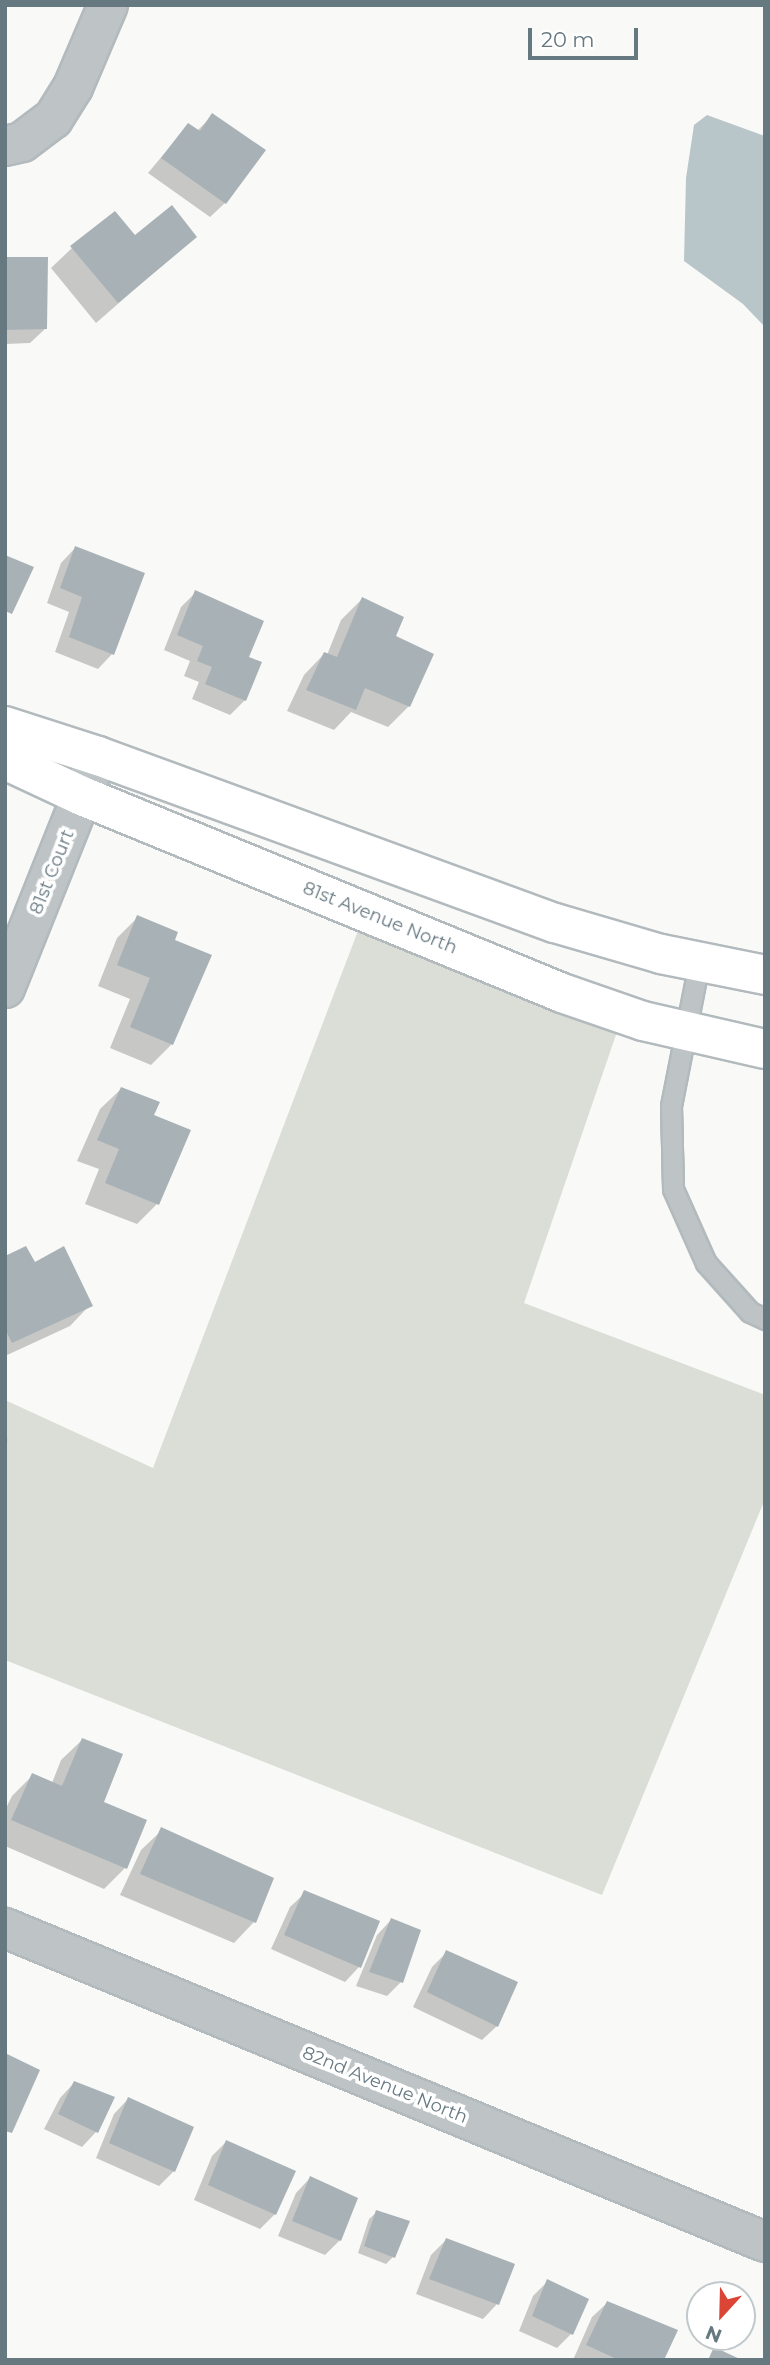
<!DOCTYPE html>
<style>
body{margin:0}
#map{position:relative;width:770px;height:2365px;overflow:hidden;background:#f9f9f7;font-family:Montserrat,sans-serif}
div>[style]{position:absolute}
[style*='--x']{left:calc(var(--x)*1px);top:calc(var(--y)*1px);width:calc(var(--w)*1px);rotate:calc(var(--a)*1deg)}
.green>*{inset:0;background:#daded6}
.water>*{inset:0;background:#b9c6c9}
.shadow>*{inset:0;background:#0003}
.building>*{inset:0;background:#a8b2b6}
.path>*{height:4.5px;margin-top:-2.25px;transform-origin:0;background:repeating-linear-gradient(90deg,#b9bdbf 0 3.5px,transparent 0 7px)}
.roads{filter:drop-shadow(2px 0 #b3babd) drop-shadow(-2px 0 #b3babd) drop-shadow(0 2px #b3babd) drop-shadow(0 -2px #b3babd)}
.lane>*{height:19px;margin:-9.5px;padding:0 9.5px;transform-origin:9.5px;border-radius:9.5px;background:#bec4c6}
.street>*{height:38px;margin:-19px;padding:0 19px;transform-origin:19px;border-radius:19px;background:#bec4c6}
.secondary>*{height:38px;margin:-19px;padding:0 19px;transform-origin:19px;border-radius:19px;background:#fff}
span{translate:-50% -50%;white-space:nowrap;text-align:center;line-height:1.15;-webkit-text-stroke:7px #fff;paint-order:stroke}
.street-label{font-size:18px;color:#667880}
.frame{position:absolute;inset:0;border:7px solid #667880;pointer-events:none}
.north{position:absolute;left:686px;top:2281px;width:70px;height:70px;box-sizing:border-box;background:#fff;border:2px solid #c2c9cc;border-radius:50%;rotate:202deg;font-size:19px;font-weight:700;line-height:28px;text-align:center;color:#667880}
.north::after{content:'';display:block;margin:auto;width:24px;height:32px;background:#da4536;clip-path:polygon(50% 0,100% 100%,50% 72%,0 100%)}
.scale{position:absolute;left:528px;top:28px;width:110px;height:32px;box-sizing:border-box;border:4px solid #667880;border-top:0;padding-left:9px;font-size:21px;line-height:24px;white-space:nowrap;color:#667880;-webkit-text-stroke:5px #fff;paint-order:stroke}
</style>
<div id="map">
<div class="green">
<div style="clip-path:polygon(361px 923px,619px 1026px,524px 1303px,765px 1395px,765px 1499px,602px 1895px,5px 1660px,5px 1400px,153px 1468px)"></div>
</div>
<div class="water">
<div style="clip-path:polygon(707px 115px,765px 136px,765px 327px,743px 304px,684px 261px,686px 178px,694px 125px)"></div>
</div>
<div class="shadow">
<div style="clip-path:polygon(213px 115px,225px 203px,210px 217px,148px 173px,188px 125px,197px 131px)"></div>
<div style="clip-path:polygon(135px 237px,195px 237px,96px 323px,51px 268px,72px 248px)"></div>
<div style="clip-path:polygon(5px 259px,45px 329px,30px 343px,5px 344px)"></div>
<div style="clip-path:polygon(75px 548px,143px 574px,112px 654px,98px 669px,55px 652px,69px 612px,47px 603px,61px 563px)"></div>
<div style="clip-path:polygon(196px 592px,247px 658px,245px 700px,230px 715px,192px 699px,199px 682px,184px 676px,190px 661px,164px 650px,181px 607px)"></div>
<div style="clip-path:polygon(362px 599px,394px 637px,409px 706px,388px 727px,351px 712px,334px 730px,287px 711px,304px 675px,324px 654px,327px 655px,341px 620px)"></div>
<div style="clip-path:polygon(138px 917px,173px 941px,172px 1044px,151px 1065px,110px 1048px,130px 999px,98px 986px,117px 938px)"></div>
<div style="clip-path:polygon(121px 1089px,152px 1116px,157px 1204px,137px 1224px,85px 1204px,99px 1169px,77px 1161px,100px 1109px)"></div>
<div style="clip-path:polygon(5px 1258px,34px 1265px,90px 1305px,70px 1326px,5px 1356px)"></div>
<div style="clip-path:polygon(82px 1740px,125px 1868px,104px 1889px,5px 1846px,5px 1810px,12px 1796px,33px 1775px,52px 1783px,61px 1760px)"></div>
<div style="clip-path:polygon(162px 1830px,254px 1922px,234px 1943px,120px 1895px,141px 1850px)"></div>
<div style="clip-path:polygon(305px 1893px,378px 1922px,359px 1967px,345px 1982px,271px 1949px,290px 1907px)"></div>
<div style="clip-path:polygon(391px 1920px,401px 1982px,387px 1996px,356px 1986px,377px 1935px)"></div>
<div style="clip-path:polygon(446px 1953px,497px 2026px,482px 2040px,413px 2007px,432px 1967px)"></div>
<div style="clip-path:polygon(74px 2083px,96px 2132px,82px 2147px,44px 2129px,60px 2098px)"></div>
<div style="clip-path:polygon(128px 2099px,174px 2171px,159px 2186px,96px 2158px,114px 2114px)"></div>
<div style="clip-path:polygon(226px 2142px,275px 2214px,260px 2229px,194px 2200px,212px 2156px)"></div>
<div style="clip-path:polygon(310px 2178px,340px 2240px,325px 2255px,278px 2236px,296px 2193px)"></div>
<div style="clip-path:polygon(377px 2212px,393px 2257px,386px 2264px,358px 2253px,369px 2219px)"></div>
<div style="clip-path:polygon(446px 2240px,497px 2304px,483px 2319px,416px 2294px,431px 2255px)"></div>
<div style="clip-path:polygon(548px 2281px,571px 2334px,557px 2348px,519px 2331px,533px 2296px)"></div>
<div style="clip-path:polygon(607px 2303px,662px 2360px,573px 2360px,592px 2317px)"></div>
</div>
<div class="building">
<div style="clip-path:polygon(212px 113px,266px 150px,226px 204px,161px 158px,188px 123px,200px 131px)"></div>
<div style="clip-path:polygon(172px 205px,197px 237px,118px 303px,70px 246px,115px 211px,135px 235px)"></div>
<div style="clip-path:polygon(5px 257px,48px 257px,47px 329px,5px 330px)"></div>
<div style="clip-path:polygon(75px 546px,145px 573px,114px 655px,69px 637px,82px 597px,60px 588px)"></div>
<div style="clip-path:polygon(5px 555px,34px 567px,12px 614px,5px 611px)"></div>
<div style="clip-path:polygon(195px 590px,264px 621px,249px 657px,262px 662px,246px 701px,205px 684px,212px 667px,197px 661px,203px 646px,177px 635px)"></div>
<div style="clip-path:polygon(362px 597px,404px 617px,396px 636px,434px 654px,410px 707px,365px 688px,356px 710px,306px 690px,324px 652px,337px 657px)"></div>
<div style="clip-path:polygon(137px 915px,178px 932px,175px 940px,212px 955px,173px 1045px,130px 1027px,150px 978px,117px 965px)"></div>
<div style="clip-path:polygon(121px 1087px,160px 1102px,154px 1115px,191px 1130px,159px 1205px,105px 1183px,119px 1149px,97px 1140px)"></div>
<div style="clip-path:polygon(26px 1246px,35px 1262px,64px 1246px,93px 1306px,12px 1343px,5px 1329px,5px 1256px)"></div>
<div style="clip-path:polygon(82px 1738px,123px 1754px,104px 1802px,147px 1820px,127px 1869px,11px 1820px,32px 1773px,62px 1786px)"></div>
<div style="clip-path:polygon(161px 1827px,274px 1878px,256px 1923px,140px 1874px)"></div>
<div style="clip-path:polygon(304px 1890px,380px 1921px,361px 1968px,284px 1935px)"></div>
<div style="clip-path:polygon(391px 1918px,421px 1930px,403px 1983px,369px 1972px)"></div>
<div style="clip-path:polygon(446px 1950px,518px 1982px,498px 2027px,427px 1992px)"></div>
<div style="clip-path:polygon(5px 2053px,40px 2070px,12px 2133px,5px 2131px)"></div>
<div style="clip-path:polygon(74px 2081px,115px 2097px,98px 2133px,58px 2114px)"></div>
<div style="clip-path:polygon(128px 2097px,194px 2127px,175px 2172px,109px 2143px)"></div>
<div style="clip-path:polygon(226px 2140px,296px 2171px,276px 2215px,208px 2185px)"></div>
<div style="clip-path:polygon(310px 2176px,358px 2198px,341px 2241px,292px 2221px)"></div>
<div style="clip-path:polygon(376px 2210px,410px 2221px,395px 2258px,364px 2246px)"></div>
<div style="clip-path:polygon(446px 2238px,515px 2264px,499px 2305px,429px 2279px)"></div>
<div style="clip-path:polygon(547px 2279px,589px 2299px,573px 2335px,532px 2316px)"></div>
<div style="clip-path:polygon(607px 2301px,678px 2330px,664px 2360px,619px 2360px,586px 2345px)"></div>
<div style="clip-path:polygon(714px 2347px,742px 2360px,708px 2360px)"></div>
</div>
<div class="path">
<div style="--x:5;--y:1438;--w:7;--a:90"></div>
</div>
<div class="roads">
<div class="lane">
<div style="--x:699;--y:963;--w:146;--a:101.1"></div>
<div style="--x:671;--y:1106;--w:83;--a:88.6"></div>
<div style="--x:673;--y:1189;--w:81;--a:66"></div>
<div style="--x:706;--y:1263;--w:66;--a:48.1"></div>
<div style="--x:750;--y:1312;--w:17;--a:25"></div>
</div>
<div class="street">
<div style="--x:5;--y:146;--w:17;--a:-13"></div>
<div style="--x:22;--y:142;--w:39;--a:-37"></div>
<div style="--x:53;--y:119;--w:38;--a:-58"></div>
<div style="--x:73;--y:87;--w:89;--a:-66.9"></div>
<div style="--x:5;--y:988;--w:250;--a:-68.2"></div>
<div style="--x:5;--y:1928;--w:822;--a:22.45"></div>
</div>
<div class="secondary">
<div style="--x:5;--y:726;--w:98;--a:17.9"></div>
<div style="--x:98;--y:756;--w:487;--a:20.1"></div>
<div style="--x:555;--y:923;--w:110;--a:16.3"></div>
<div style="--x:661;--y:954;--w:106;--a:11.4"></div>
<div style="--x:5;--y:760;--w:85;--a:25.1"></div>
<div style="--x:82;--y:796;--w:519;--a:22.31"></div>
<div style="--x:562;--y:993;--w:86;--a:19.1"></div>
<div style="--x:643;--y:1021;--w:125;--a:12.9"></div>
</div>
</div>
<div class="street-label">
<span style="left:52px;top:872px;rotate:-68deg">81st Court</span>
<span style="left:380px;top:918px;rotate:22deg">81st Avenue North</span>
<span style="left:385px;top:2085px;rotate:22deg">82nd Avenue North</span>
</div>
<div class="frame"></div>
<div class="north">N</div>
<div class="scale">20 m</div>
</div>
